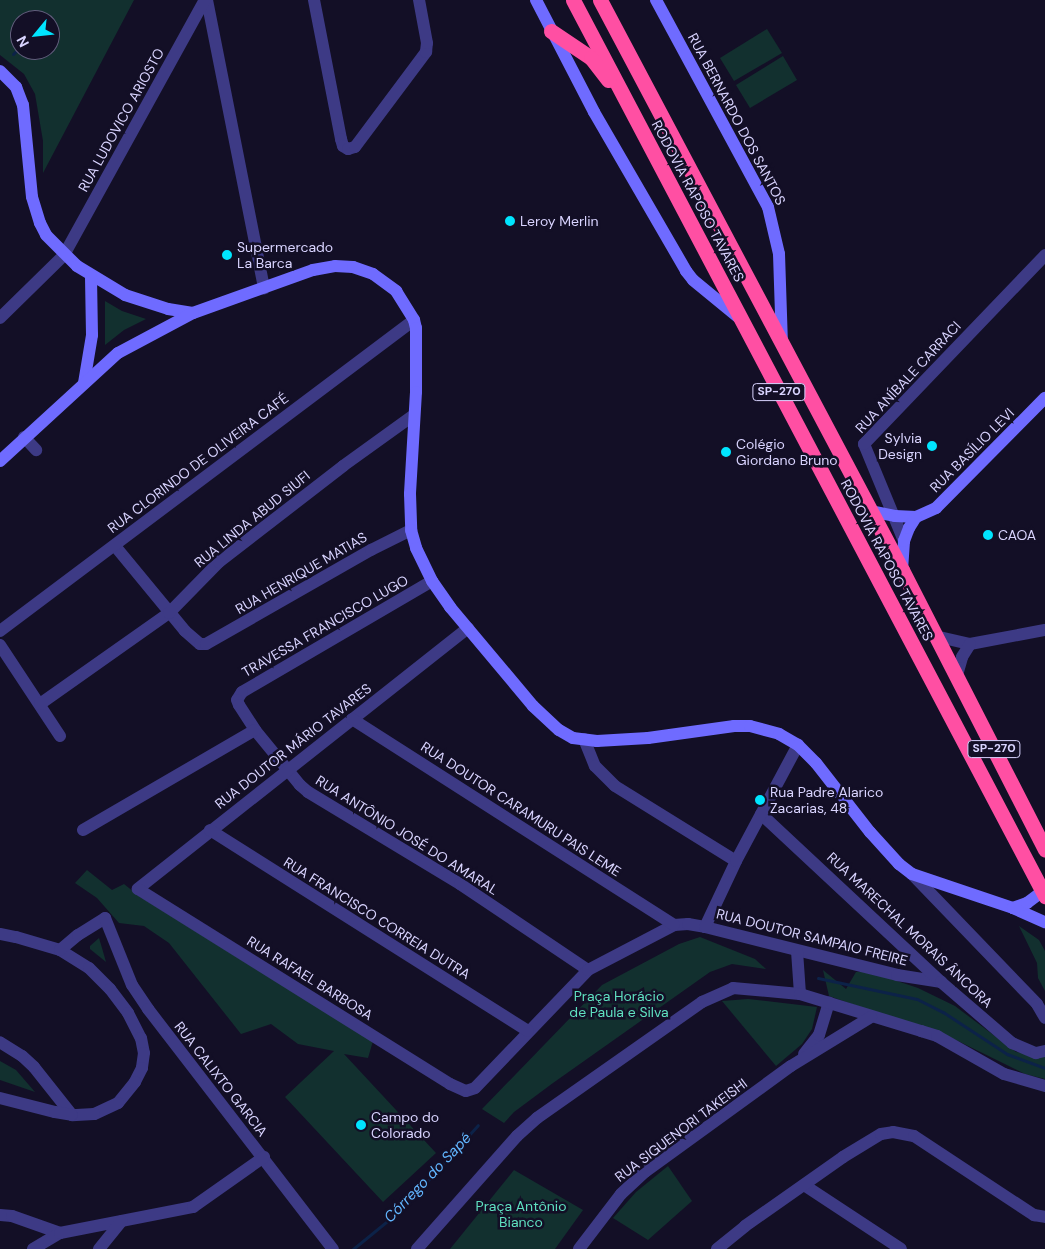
<!DOCTYPE html>
<meta charset="utf-8">
<style>
body{margin:0}
#map{position:relative;width:1045px;height:1249px;overflow:hidden;background:#130f26;font-family:"DM Sans",sans-serif}
div>[style]{position:absolute}
[style*='--x']{left:calc(var(--x)*1px);top:calc(var(--y)*1px);width:calc(var(--w)*1px);rotate:calc(var(--a)*1deg)}
.green>*{inset:0;background:#12302f}
.stream>*{height:3px;margin:-1.5px;padding:0 1.5px;transform-origin:1.5px;border-radius:1.5px;background:#0c2248}
.street>*{height:12px;margin:-6px;padding:0 6px;transform-origin:6px;border-radius:6px;background:#3d3a85}
.secondary>*{height:12px;margin:-6px;padding:0 6px;transform-origin:6px;border-radius:6px;background:#6f6bff}
.highway>*{height:15px;margin:-7.5px;padding:0 7.5px;transform-origin:7.5px;border-radius:7.5px;background:#ff4fa3}
.dots>*{width:14px;height:14px;translate:-50% -50%;box-sizing:border-box;border:2px solid #130f26;border-radius:50%}
span{translate:-50% -50%;white-space:nowrap;text-align:center;line-height:1.15;-webkit-text-stroke:5px #130f26;paint-order:stroke}
.shield-label span{padding:1px 4px;background:#130f26;border:1px solid;border-radius:4px;-webkit-text-stroke-width:0}
.shield-label{font-size:12px;color:#d9d4ff;font-weight:700}
.street-label{font-size:14px;color:#d9d4ff}
.poi-label{font-size:14px;color:#d9d4ff}
.left{translate:0 -50%;text-align:left}
.right{translate:-100% -50%;text-align:right}
.park-label{font-size:14px;color:#5fe0c0}
.water-label{font-size:15px;color:#62b6ff;font-style:italic}
.north{position:absolute;left:10px;top:10px;width:50px;height:50px;box-sizing:border-box;background:#130f26;border:1px solid #625e7d;border-radius:50%;rotate:242deg;font-size:14px;font-weight:700;line-height:20px;text-align:center;color:#d9d4ff}
.north::after{content:'';display:block;margin:auto;width:18px;height:22px;background:#00e5ff;clip-path:polygon(50% 0,100% 100%,50% 72%,0 100%)}
</style>
<div id="map">
<div class="green">
<div style="clip-path:polygon(evenodd,0 0,134px 0,43px 173px,43px 141px,35px 94px,24px 74px,0 55px,0 0,20px 20px,50px 20px,50px 50px,20px 50px,20px 20px)"></div>
<div style="clip-path:polygon(767px 29px,782px 53px,734px 81px,720px 58px)"></div>
<div style="clip-path:polygon(783px 56px,797px 80px,750px 108px,736px 85px)"></div>
<div style="clip-path:polygon(105px 301px,122px 311px,146px 319px,124px 330px,105px 345px)"></div>
<div style="clip-path:polygon(87px 870px,112px 890px,124px 884px,139px 896px,373px 1041px,368px 1058px,344px 1054px,436px 1153px,383px 1202px,285px 1097px,334px 1051px,298px 1044px,271px 1024px,241px 1034px,169px 943px,144px 926px,119px 923px,97px 898px,75px 883px)"></div>
<div style="clip-path:polygon(1019px 926px,1039px 940px,1045px 951px,1045px 991px,1038px 978px,1037px 963px)"></div>
<div style="clip-path:polygon(700px 937px,755px 959px,766px 969px,732px 964px,710px 972px,553px 1083px,514px 1112px,504px 1123px,482px 1109px,602px 985px,679px 944px)"></div>
<div style="clip-path:polygon(99px 938px,102px 948px,106px 962px,90px 949px,90px 946px)"></div>
<div style="clip-path:polygon(823px 970px,846px 989px,856px 972px,870px 972px,918px 988px,955px 1006px,1016px 1052px,1045px 1056px,1045px 1079px,1025px 1074px,956px 1040px,829px 996px)"></div>
<div style="clip-path:polygon(748px 999px,817px 1007px,812px 1029px,802px 1044px,776px 1066px,722px 1001px)"></div>
<div style="clip-path:polygon(0 1061px,16px 1070px,35px 1092px,0 1080px)"></div>
<div style="clip-path:polygon(668px 1166px,692px 1201px,648px 1240px,613px 1218px,636px 1192px)"></div>
<div style="clip-path:polygon(514px 1170px,583px 1210px,555px 1249px,450px 1249px)"></div>
</div>
<div class="stream">
<div style="--x:46;--y:20;--w:4;--a:-45"></div>
<div style="--x:13;--y:54;--w:10;--a:-45"></div>
<div style="--x:818;--y:978;--w:101;--a:12"></div>
<div style="--x:917;--y:999;--w:29;--a:27"></div>
<div style="--x:943;--y:1012;--w:77;--a:33.3"></div>
<div style="--x:1007;--y:1054;--w:40;--a:20.2"></div>
<div style="--x:353;--y:1249;--w:63;--a:-39.2"></div>
<div style="--x:402;--y:1209;--w:113;--a:-47.9"></div>
</div>
<div class="street">
<div style="--x:207;--y:0;--w:294;--a:78.8"></div>
<div style="--x:314;--y:0;--w:142;--a:79"></div>
<div style="--x:341;--y:139;--w:7;--a:74"></div>
<div style="--x:343;--y:146;--w:6;--a:31"></div>
<div style="--x:348;--y:149;--w:7;--a:-16"></div>
<div style="--x:355;--y:147;--w:119;--a:-53.2"></div>
<div style="--x:426;--y:52;--w:9;--a:-84"></div>
<div style="--x:427;--y:43;--w:44;--a:-100.5"></div>
<div style="--x:0;--y:318;--w:90;--a:-44.5"></div>
<div style="--x:64;--y:255;--w:291;--a:-61.1"></div>
<div style="--x:24;--y:437;--w:18;--a:47"></div>
<div style="--x:904;--y:541;--w:105;--a:-112.4"></div>
<div style="--x:864;--y:444;--w:262;--a:-46.2"></div>
<div style="--x:115;--y:546;--w:110;--a:50.5"></div>
<div style="--x:185;--y:631;--w:20;--a:41"></div>
<div style="--x:200;--y:644;--w:6;--a:0"></div>
<div style="--x:206;--y:644;--w:190;--a:-29.7"></div>
<div style="--x:371;--y:550;--w:45;--a:-26.6"></div>
<div style="--x:432;--y:581;--w:220;--a:149.7"></div>
<div style="--x:242;--y:692;--w:9;--a:122"></div>
<div style="--x:237;--y:700;--w:5;--a:68"></div>
<div style="--x:239;--y:705;--w:30;--a:57"></div>
<div style="--x:255;--y:730;--w:71;--a:50.7"></div>
<div style="--x:300;--y:785;--w:11;--a:41"></div>
<div style="--x:308;--y:792;--w:178;--a:31.2"></div>
<div style="--x:460;--y:884;--w:154;--a:33.9"></div>
<div style="--x:468;--y:628;--w:421;--a:141.7"></div>
<div style="--x:138;--y:889;--w:368;--a:32"></div>
<div style="--x:450;--y:1084;--w:17;--a:24"></div>
<div style="--x:466;--y:1091;--w:9;--a:-18"></div>
<div style="--x:475;--y:1088;--w:163;--a:-46.2"></div>
<div style="--x:588;--y:970;--w:97;--a:-27.6"></div>
<div style="--x:674;--y:925;--w:14;--a:-4"></div>
<div style="--x:688;--y:924;--w:17;--a:10"></div>
<div style="--x:705;--y:927;--w:198;--a:14"></div>
<div style="--x:897;--y:975;--w:45;--a:9"></div>
<div style="--x:0;--y:631;--w:518;--a:-36.91"></div>
<div style="--x:935;--y:636;--w:36;--a:13"></div>
<div style="--x:970;--y:644;--w:76;--a:-10.6"></div>
<div style="--x:0;--y:645;--w:109;--a:56.6"></div>
<div style="--x:957;--y:675;--w:19;--a:-74"></div>
<div style="--x:962;--y:657;--w:15;--a:-58"></div>
<div style="--x:40;--y:704;--w:158;--a:-35.2"></div>
<div style="--x:169;--y:613;--w:71;--a:-45.6"></div>
<div style="--x:219;--y:562;--w:157;--a:-37.7"></div>
<div style="--x:343;--y:466;--w:87;--a:-35.7"></div>
<div style="--x:352;--y:719;--w:382;--a:32.6"></div>
<div style="--x:584;--y:739;--w:29;--a:68"></div>
<div style="--x:595;--y:766;--w:28;--a:45"></div>
<div style="--x:615;--y:786;--w:142;--a:31.8"></div>
<div style="--x:761;--y:814;--w:246;--a:43"></div>
<div style="--x:941;--y:982;--w:94;--a:40.7"></div>
<div style="--x:1012;--y:1043;--w:26;--a:23"></div>
<div style="--x:1036;--y:1053;--w:9;--a:-13"></div>
<div style="--x:83;--y:830;--w:199;--a:-30.2"></div>
<div style="--x:210;--y:830;--w:376;--a:32.3"></div>
<div style="--x:912;--y:874;--w:180;--a:46.1"></div>
<div style="--x:1037;--y:1004;--w:16;--a:60"></div>
<div style="--x:705;--y:927;--w:73;--a:-64.8"></div>
<div style="--x:736;--y:861;--w:132;--a:-61.9"></div>
<div style="--x:0;--y:934;--w:16;--a:11"></div>
<div style="--x:16;--y:937;--w:46;--a:16.5"></div>
<div style="--x:60;--y:950;--w:34;--a:32"></div>
<div style="--x:89;--y:968;--w:30;--a:45"></div>
<div style="--x:110;--y:989;--w:30;--a:53"></div>
<div style="--x:128;--y:1013;--w:28;--a:63"></div>
<div style="--x:141;--y:1038;--w:15;--a:79"></div>
<div style="--x:144;--y:1053;--w:15;--a:98"></div>
<div style="--x:142;--y:1068;--w:16;--a:117"></div>
<div style="--x:135;--y:1082;--w:27;--a:129"></div>
<div style="--x:118;--y:1103;--w:26;--a:155"></div>
<div style="--x:94;--y:1114;--w:22;--a:177"></div>
<div style="--x:72;--y:1115;--w:61;--a:-128.4"></div>
<div style="--x:34;--y:1067;--w:16;--a:-137"></div>
<div style="--x:22;--y:1056;--w:26;--a:-148"></div>
<div style="--x:60;--y:950;--w:23;--a:-40"></div>
<div style="--x:78;--y:935;--w:32;--a:-32"></div>
<div style="--x:105;--y:918;--w:72;--a:68.1"></div>
<div style="--x:132;--y:985;--w:29;--a:56"></div>
<div style="--x:148;--y:1009;--w:303;--a:52.4"></div>
<div style="--x:797;--y:951;--w:43;--a:86"></div>
<div style="--x:804;--y:1054;--w:24;--a:-52"></div>
<div style="--x:819;--y:1035;--w:34;--a:-73"></div>
<div style="--x:0;--y:1098;--w:57;--a:14.3"></div>
<div style="--x:55;--y:1112;--w:17;--a:10"></div>
<div style="--x:804;--y:1185;--w:116;--a:33.4"></div>
<div style="--x:0;--y:1215;--w:12;--a:5"></div>
<div style="--x:12;--y:1216;--w:51;--a:19.5"></div>
<div style="--x:33;--y:1249;--w:31;--a:-31"></div>
<div style="--x:60;--y:1233;--w:136;--a:-11.1"></div>
<div style="--x:193;--y:1207;--w:87;--a:-35.2"></div>
<div style="--x:99;--y:1249;--w:36;--a:-51"></div>
<div style="--x:417;--y:1249;--w:151;--a:-48.5"></div>
<div style="--x:517;--y:1136;--w:27;--a:-42"></div>
<div style="--x:537;--y:1118;--w:202;--a:-35.1"></div>
<div style="--x:702;--y:1002;--w:34;--a:-24"></div>
<div style="--x:733;--y:988;--w:67;--a:5.1"></div>
<div style="--x:800;--y:994;--w:127;--a:17"></div>
<div style="--x:921;--y:1031;--w:17;--a:17"></div>
<div style="--x:937;--y:1036;--w:77;--a:29.6"></div>
<div style="--x:1004;--y:1074;--w:43;--a:16.3"></div>
<div style="--x:579;--y:1249;--w:69;--a:-52.6"></div>
<div style="--x:621;--y:1194;--w:33;--a:-43"></div>
<div style="--x:645;--y:1172;--w:180;--a:-36"></div>
<div style="--x:791;--y:1066;--w:94;--a:-31.5"></div>
<div style="--x:717;--y:1249;--w:36;--a:-39"></div>
<div style="--x:745;--y:1226;--w:120;--a:-35.1"></div>
<div style="--x:843;--y:1157;--w:44;--a:-31.2"></div>
<div style="--x:881;--y:1134;--w:12;--a:-9"></div>
<div style="--x:893;--y:1132;--w:21;--a:11"></div>
<div style="--x:914;--y:1136;--w:144;--a:33.4"></div>
<div style="--x:1034;--y:1215;--w:11;--a:10"></div>
</div>
<div class="secondary">
<div style="--x:536;--y:0;--w:126;--a:62.6"></div>
<div style="--x:594;--y:112;--w:184;--a:59.9"></div>
<div style="--x:686;--y:271;--w:11;--a:52"></div>
<div style="--x:693;--y:280;--w:58;--a:39.4"></div>
<div style="--x:656;--y:0;--w:235;--a:61.6"></div>
<div style="--x:768;--y:207;--w:48;--a:76.8"></div>
<div style="--x:779;--y:254;--w:90;--a:88.1"></div>
<div style="--x:0;--y:71;--w:23;--a:45"></div>
<div style="--x:16;--y:87;--w:19;--a:69"></div>
<div style="--x:23;--y:105;--w:92;--a:84.4"></div>
<div style="--x:32;--y:197;--w:27;--a:73"></div>
<div style="--x:40;--y:223;--w:13;--a:63"></div>
<div style="--x:46;--y:235;--w:44;--a:45"></div>
<div style="--x:77;--y:266;--w:56;--a:31.1"></div>
<div style="--x:125;--y:295;--w:45;--a:18"></div>
<div style="--x:168;--y:309;--w:25;--a:9"></div>
<div style="--x:193;--y:313;--w:127;--a:-19.7"></div>
<div style="--x:313;--y:270;--w:22;--a:-10"></div>
<div style="--x:335;--y:266;--w:18;--a:3"></div>
<div style="--x:353;--y:267;--w:21;--a:19"></div>
<div style="--x:373;--y:274;--w:29;--a:36"></div>
<div style="--x:396;--y:291;--w:34;--a:58"></div>
<div style="--x:414;--y:320;--w:8;--a:76"></div>
<div style="--x:416;--y:328;--w:64;--a:90"></div>
<div style="--x:416;--y:392;--w:102;--a:93.4"></div>
<div style="--x:410;--y:494;--w:36;--a:88"></div>
<div style="--x:411;--y:530;--w:19;--a:74"></div>
<div style="--x:416;--y:548;--w:37;--a:64"></div>
<div style="--x:432;--y:581;--w:32;--a:55"></div>
<div style="--x:450;--y:607;--w:129;--a:50"></div>
<div style="--x:533;--y:706;--w:35;--a:43"></div>
<div style="--x:559;--y:730;--w:16;--a:30"></div>
<div style="--x:573;--y:738;--w:24;--a:7"></div>
<div style="--x:597;--y:741;--w:51;--a:-3.4"></div>
<div style="--x:648;--y:738;--w:87;--a:-7.9"></div>
<div style="--x:734;--y:726;--w:16;--a:0"></div>
<div style="--x:750;--y:726;--w:30;--a:15"></div>
<div style="--x:779;--y:734;--w:22;--a:30"></div>
<div style="--x:798;--y:745;--w:25;--a:45"></div>
<div style="--x:816;--y:763;--w:88;--a:52"></div>
<div style="--x:870;--y:832;--w:43;--a:47.8"></div>
<div style="--x:899;--y:864;--w:16;--a:38"></div>
<div style="--x:912;--y:874;--w:107;--a:18.6"></div>
<div style="--x:1013;--y:908;--w:35;--a:24"></div>
<div style="--x:84;--y:383;--w:49;--a:-80.5"></div>
<div style="--x:92;--y:335;--w:59;--a:-91"></div>
<div style="--x:0;--y:461;--w:160;--a:-42.5"></div>
<div style="--x:118;--y:353;--w:85;--a:-28.1"></div>
<div style="--x:870;--y:511;--w:25;--a:11"></div>
<div style="--x:895;--y:516;--w:21;--a:3"></div>
<div style="--x:916;--y:517;--w:22;--a:-24"></div>
<div style="--x:936;--y:508;--w:155;--a:-45.3"></div>
<div style="--x:902;--y:570;--w:29;--a:-86"></div>
<div style="--x:904;--y:541;--w:14;--a:-69"></div>
<div style="--x:909;--y:528;--w:13;--a:-58"></div>
<div style="--x:1013;--y:908;--w:15;--a:-20"></div>
<div style="--x:1027;--y:903;--w:20;--a:-37"></div>
</div>
<div class="highway">
<div style="--x:573;--y:0;--w:1013;--a:62.22"></div>
<div style="--x:600;--y:0;--w:645;--a:62.08"></div>
<div style="--x:902;--y:570;--w:314;--a:62.9"></div>
<div style="--x:551;--y:31;--w:48;--a:34"></div>
<div style="--x:591;--y:58;--w:28;--a:52"></div>
</div>
<div class="dots">
<div style="left:510px;top:221px;background:#00e5ff"></div>
<div style="left:227px;top:255px;background:#00e5ff"></div>
<div style="left:932px;top:446px;background:#00e5ff"></div>
<div style="left:726px;top:452px;background:#00e5ff"></div>
<div style="left:988px;top:535px;background:#00e5ff"></div>
<div style="left:760px;top:800px;background:#00e5ff"></div>
<div style="left:361px;top:1125px;background:#00e5ff"></div>
</div>
<div class="shield-label">
<span style="left:779px;top:392px">SP-270</span>
<span style="left:994px;top:749px">SP-270</span>
</div>
<div class="street-label">
<span style="left:737px;top:119px;rotate:62deg">RUA BERNARDO DOS SANTOS</span>
<span style="left:121px;top:120px;rotate:-61deg">RUA LUDOVICO ARIOSTO</span>
<span style="left:698px;top:201px;rotate:62deg">RODOVIA RAPOSO TAVARES</span>
<span style="left:908px;top:377px;rotate:-47deg">RUA ANÍBALE CARRACI</span>
<span style="left:972px;top:450px;rotate:-45deg">RUA BASÍLIO LEVI</span>
<span style="left:198px;top:463px;rotate:-37deg">RUA CLORINDO DE OLIVEIRA CAFÉ</span>
<span style="left:252px;top:519px;rotate:-39deg">RUA LINDA ABUD SIUFI</span>
<span style="left:887px;top:560px;rotate:62deg">RODOVIA RAPOSO TAVARES</span>
<span style="left:301px;top:573px;rotate:-30deg">RUA HENRIQUE MATIAS</span>
<span style="left:325px;top:626px;rotate:-30deg">TRAVESSA FRANCISCO LUGO</span>
<span style="left:293px;top:746px;rotate:-38deg">RUA DOUTOR MÁRIO TAVARES</span>
<span style="left:521px;top:809px;rotate:33deg">RUA DOUTOR CARAMURU PAIS LEME</span>
<span style="left:407px;top:835px;rotate:32deg">RUA ANTÔNIO JOSÉ DO AMARAL</span>
<span style="left:377px;top:918px;rotate:32deg">RUA FRANCISCO CORREIA DUTRA</span>
<span style="left:910px;top:930px;rotate:43deg">RUA MARECHAL MORAIS ÂNCORA</span>
<span style="left:812px;top:937px;rotate:14deg">RUA DOUTOR SAMPAIO FREIRE</span>
<span style="left:310px;top:978px;rotate:32deg">RUA RAFAEL BARBOSA</span>
<span style="left:221px;top:1079px;rotate:52deg">RUA CALIXTO GARCIA</span>
<span style="left:681px;top:1130px;rotate:-37deg">RUA SIGUENORI TAKEISHI</span>
</div>
<div class="poi-label">
<span class="left" style="left:520px;top:221px">Leroy Merlin</span>
<span class="left" style="left:237px;top:255px">Supermercado<br>La Barca</span>
<span class="right" style="left:922px;top:446px">Sylvia<br>Design</span>
<span class="left" style="left:736px;top:452px">Colégio<br>Giordano Bruno</span>
<span class="left" style="left:998px;top:535px">CAOA</span>
<span class="left" style="left:770px;top:800px">Rua Padre Alarico<br>Zacarias, 48</span>
<span class="left" style="left:371px;top:1125px">Campo do<br>Colorado</span>
</div>
<div class="park-label">
<span style="left:619px;top:1004px">Praça Horácio<br>de Paula e Silva</span>
<span style="left:521px;top:1214px">Praça Antônio<br>Bianco</span>
</div>
<div class="water-label">
<span style="left:428px;top:1178px;rotate:-46deg">Córrego do Sapé</span>
</div>
<div class="north">N</div>
</div>
